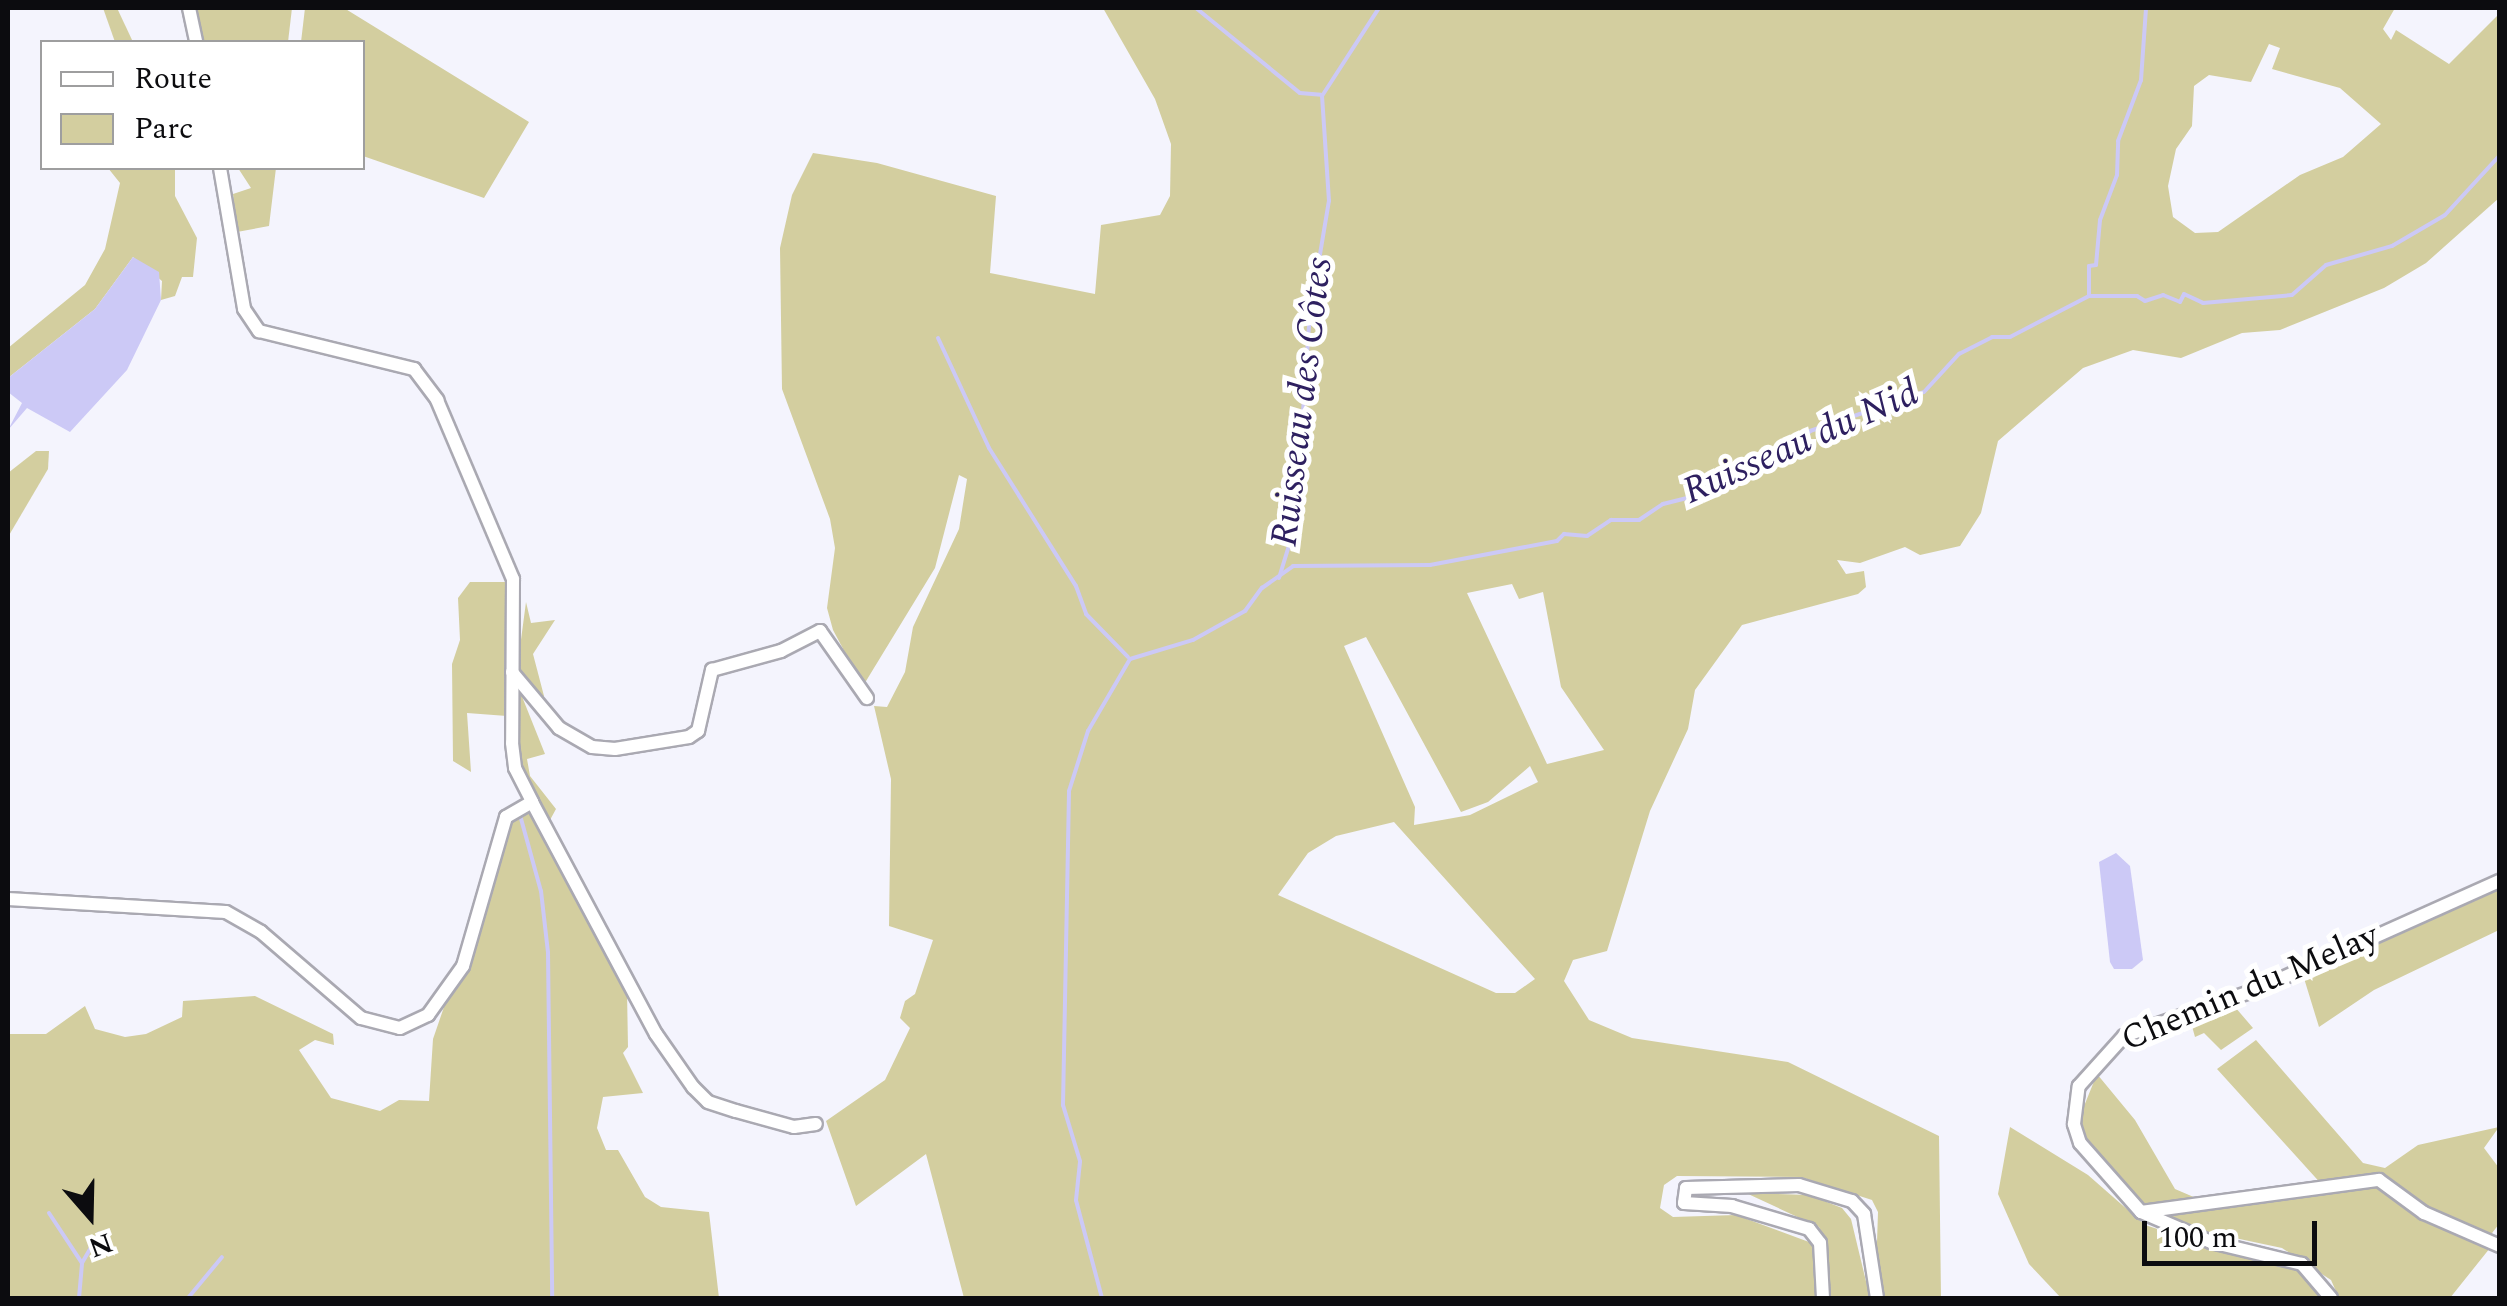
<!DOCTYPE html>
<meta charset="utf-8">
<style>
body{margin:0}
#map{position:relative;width:2507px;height:1306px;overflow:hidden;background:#f4f4fd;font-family:Spectral,serif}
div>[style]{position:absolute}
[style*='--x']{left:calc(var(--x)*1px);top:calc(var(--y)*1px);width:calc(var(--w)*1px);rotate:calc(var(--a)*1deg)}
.green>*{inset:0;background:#d3ce9f}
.water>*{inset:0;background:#ccc9f6}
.stream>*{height:4px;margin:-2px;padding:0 2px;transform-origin:2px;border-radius:2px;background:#ccc9f6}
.roads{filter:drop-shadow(2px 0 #aaa9b2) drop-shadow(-2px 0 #aaa9b2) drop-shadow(0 2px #aaa9b2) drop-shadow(0 -2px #aaa9b2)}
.street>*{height:12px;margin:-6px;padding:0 6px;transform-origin:6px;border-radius:6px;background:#fff}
span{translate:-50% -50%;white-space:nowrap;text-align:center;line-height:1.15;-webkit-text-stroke:10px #fff;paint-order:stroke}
.street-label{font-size:35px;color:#0c0c0f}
.water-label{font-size:38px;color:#2e2060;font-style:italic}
.frame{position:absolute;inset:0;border:10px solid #0c0c0f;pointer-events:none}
.legend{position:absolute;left:40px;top:40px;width:325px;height:130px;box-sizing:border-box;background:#fff;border:2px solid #9e9e9f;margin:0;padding:12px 18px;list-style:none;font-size:30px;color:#0c0c0f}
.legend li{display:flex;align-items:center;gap:20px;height:50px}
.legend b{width:50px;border:2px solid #9e9e9f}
.north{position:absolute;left:40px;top:1166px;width:100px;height:100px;-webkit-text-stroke:8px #fff;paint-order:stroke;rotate:160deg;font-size:28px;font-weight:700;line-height:40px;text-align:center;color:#0c0c0f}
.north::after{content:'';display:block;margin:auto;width:35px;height:45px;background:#0c0c0f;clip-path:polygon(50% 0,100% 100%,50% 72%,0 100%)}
.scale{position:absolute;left:2142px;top:1221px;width:175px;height:45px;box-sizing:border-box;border:5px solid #0c0c0f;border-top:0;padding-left:12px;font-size:30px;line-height:35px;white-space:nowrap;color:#0c0c0f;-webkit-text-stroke:8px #fff;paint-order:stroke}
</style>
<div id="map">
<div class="green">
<div style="clip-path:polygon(103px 8px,117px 8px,133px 42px,115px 42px)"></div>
<div style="clip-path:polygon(195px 8px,292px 8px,288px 42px,204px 42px)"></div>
<div style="clip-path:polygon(305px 8px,344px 8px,529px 122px,484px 198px,363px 156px,362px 42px,301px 42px)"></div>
<div style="clip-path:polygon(evenodd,1103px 8px,2395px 8px,2383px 29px,2391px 40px,2396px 30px,2449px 64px,2499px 14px,2499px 198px,2426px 263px,2384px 288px,2280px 330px,2242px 333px,2181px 358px,2133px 350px,2083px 368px,1998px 441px,1981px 513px,1960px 546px,1920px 555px,1905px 547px,1860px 563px,1837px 560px,1846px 574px,1864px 571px,1866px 587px,1858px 594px,1742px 625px,1695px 690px,1688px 729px,1650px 811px,1607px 951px,1573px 960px,1564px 981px,1589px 1020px,1632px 1038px,1788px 1062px,1939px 1136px,1941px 1298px,1885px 1298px,1876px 1272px,1878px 1212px,1872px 1200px,1801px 1177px,1677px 1176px,1664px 1185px,1660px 1208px,1673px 1217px,1736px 1215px,1809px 1242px,1816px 1251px,1815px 1298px,964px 1298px,926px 1154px,856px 1206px,826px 1121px,885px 1080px,910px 1028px,900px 1018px,905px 1001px,915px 994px,933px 940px,889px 926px,891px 779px,874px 706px,887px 707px,905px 672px,913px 627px,959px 529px,967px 479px,959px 475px,935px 568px,863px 686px,833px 630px,827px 608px,835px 548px,830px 519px,782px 389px,780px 248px,792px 195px,813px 153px,877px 163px,996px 196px,990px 273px,1095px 294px,1101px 225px,1160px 215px,1170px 196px,1171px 144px,1155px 99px,1103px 8px,2269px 44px,2280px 48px,2272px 69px,2340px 88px,2381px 124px,2343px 157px,2300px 175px,2218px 232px,2195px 233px,2173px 217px,2168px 186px,2176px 149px,2192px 126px,2194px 86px,2209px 75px,2251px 82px,2269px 44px,1103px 8px,1512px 584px,1519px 599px,1543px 592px,1561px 687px,1604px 750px,1547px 764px,1467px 593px,1512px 584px,1103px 8px,1366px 637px,1461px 812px,1488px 802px,1530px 766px,1538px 782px,1470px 815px,1414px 825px,1415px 807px,1344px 646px,1366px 637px,1103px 8px,1394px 822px,1535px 979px,1515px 993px,1496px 993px,1278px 895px,1308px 853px,1336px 836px,1394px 822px)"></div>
<div style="clip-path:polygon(108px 168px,175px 168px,175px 196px,197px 238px,193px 277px,182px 277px,175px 296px,161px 300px,162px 281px,133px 257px,95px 309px,8px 378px,8px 348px,85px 285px,105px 249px,120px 183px)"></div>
<div style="clip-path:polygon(238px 168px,276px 168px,269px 226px,237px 232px,233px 194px,251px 188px)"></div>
<div style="clip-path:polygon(36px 451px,49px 451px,48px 469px,8px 537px,8px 473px)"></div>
<div style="clip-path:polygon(470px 582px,509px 582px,507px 716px,467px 713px,471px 772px,453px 761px,452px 664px,460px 640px,458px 598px)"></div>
<div style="clip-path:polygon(526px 602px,531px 623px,555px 620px,533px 654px,544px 696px,537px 700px,517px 670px)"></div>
<div style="clip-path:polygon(517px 684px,545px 754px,527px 759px,530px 776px,556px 809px,550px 820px,518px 765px)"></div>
<div style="clip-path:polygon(526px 810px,540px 824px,627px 991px,628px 1047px,623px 1053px,643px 1093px,603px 1097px,597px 1128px,606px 1150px,618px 1150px,645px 1197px,661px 1207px,709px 1212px,719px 1298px,8px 1298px,8px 1034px,46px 1034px,85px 1006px,95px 1029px,125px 1037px,146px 1034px,182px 1017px,183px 1001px,255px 996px,333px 1034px,334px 1045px,315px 1040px,299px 1050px,331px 1098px,380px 1111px,399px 1100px,429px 1101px,433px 1039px,444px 1007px,467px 969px,509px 826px)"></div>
<div style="clip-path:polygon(2499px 888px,2499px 930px,2374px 990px,2319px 1027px,2303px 975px)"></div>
<div style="clip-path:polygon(2235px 1007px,2253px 1028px,2221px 1050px,2204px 1033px,2195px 1037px,2190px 1019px)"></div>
<div style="clip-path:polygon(2256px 1040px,2363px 1163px,2385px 1168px,2418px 1145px,2499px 1127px,2484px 1148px,2499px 1168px,2499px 1224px,2489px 1237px,2433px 1213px,2381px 1176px,2324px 1187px,2217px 1069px)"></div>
<div style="clip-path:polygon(2097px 1074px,2135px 1120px,2175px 1189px,2196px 1198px,2142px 1205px,2091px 1153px,2080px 1116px)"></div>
<div style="clip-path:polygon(2010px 1127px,2088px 1175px,2145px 1225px,2223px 1250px,2286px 1260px,2316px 1281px,2326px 1298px,2061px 1298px,2029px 1264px,1998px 1194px)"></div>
<div style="clip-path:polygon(2375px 1185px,2423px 1218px,2490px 1248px,2450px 1298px,2339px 1298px,2331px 1280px,2282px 1248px,2169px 1224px,2169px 1214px)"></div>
<div style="clip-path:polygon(1746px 1193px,1809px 1195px,1842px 1208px,1851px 1219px,1870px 1298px,1826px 1298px,1827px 1245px,1819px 1227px)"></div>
</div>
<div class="water">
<div style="clip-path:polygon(133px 257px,159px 272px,161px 300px,127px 370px,70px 432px,27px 408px,8px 430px,22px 403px,8px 392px,8px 378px,95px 309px)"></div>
<div style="clip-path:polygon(2116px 853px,2130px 866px,2143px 960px,2132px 969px,2114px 969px,2110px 962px,2099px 862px)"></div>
</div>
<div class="stream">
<div style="--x:1196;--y:8;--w:134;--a:39.3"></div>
<div style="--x:1300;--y:93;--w:21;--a:5"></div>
<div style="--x:2089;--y:296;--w:30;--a:-90"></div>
<div style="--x:2089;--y:266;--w:7;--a:-8"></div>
<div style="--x:2096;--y:265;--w:45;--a:-84.9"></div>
<div style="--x:2100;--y:220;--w:48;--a:-69.3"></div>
<div style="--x:2117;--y:175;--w:34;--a:-88"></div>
<div style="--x:2118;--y:141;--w:65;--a:-69.3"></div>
<div style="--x:2141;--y:80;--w:72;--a:-86"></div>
<div style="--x:938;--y:338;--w:121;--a:65.1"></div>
<div style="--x:989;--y:448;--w:163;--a:57.8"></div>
<div style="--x:1076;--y:586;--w:30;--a:70"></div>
<div style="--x:1086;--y:614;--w:60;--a:45.7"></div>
<div style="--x:1279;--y:578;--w:54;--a:-72.9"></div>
<div style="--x:1295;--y:526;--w:213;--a:-86"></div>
<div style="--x:1310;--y:314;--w:115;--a:-80.5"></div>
<div style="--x:1329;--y:201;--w:105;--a:-93.8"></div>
<div style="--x:1322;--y:96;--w:105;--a:-57.1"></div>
<div style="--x:520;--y:815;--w:79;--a:74.6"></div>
<div style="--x:541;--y:891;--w:61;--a:83.5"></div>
<div style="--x:548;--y:952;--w:346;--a:89.3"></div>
<div style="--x:49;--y:1213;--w:60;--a:56.6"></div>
<div style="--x:79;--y:1298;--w:35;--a:-85"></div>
<div style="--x:82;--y:1263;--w:34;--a:-60"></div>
<div style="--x:188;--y:1298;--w:53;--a:-50.3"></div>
<div style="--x:1102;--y:1298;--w:101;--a:-104.9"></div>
<div style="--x:1076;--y:1200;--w:39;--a:-84"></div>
<div style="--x:1080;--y:1161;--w:59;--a:-106.9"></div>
<div style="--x:1063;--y:1105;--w:314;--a:-88.9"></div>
<div style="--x:1069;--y:791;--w:63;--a:-72.4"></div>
<div style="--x:1088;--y:731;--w:83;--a:-59.7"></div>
<div style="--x:1130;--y:659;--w:66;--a:-16.8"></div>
<div style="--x:1193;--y:640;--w:60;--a:-29.1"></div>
<div style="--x:1245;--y:611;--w:29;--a:-54"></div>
<div style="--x:1262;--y:588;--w:38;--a:-35"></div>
<div style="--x:1293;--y:566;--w:137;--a:-0.4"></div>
<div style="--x:1430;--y:565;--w:129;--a:-10.7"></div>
<div style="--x:1557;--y:541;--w:10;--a:-45"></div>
<div style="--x:1564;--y:534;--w:23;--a:5"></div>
<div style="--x:1587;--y:536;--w:29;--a:-34"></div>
<div style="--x:1611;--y:520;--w:28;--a:0"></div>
<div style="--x:1639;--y:520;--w:29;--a:-34"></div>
<div style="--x:1663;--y:504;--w:34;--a:-14"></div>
<div style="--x:1696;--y:496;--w:29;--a:-49"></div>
<div style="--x:1715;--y:474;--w:70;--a:-16.6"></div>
<div style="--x:1782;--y:454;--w:36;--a:-39"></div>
<div style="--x:1810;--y:431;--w:120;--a:-18.9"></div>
<div style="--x:1924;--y:392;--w:52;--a:-47.4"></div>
<div style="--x:1959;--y:354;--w:37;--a:-27"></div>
<div style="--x:1992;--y:337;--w:18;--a:0"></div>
<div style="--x:2010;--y:337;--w:89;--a:-27.4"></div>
<div style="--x:2089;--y:296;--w:48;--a:0"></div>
<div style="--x:2137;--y:296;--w:9;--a:32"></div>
<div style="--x:2145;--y:301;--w:19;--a:-18"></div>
<div style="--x:2163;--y:295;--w:18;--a:22"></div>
<div style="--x:2180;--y:302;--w:9;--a:-63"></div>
<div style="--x:2184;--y:294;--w:21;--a:25"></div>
<div style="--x:2203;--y:303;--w:89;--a:-5.1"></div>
<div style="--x:2292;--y:295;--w:45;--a:-41.4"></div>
<div style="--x:2326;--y:265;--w:69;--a:-16.1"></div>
<div style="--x:2392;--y:246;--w:61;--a:-30.3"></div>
<div style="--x:2445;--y:215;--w:81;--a:-47.5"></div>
</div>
<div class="roads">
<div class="street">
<div style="--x:189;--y:8;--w:35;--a:78"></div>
<div style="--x:220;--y:168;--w:143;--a:80.3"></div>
<div style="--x:244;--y:309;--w:27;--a:56"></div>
<div style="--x:259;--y:331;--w:160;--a:13.8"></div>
<div style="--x:414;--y:369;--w:39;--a:53"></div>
<div style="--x:437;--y:400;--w:194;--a:67"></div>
<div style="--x:513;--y:579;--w:164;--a:90.3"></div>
<div style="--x:512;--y:743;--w:25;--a:83"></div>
<div style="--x:515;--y:768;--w:38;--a:63"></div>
<div style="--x:512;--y:672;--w:73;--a:50"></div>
<div style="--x:559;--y:728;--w:38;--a:30"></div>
<div style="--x:592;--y:747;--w:23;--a:5"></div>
<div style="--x:615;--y:749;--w:75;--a:-9.2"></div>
<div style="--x:689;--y:737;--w:11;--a:-34"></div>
<div style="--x:698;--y:731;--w:63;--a:-77.1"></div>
<div style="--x:712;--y:670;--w:72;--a:-15.4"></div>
<div style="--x:781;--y:651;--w:44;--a:-27.1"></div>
<div style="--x:820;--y:631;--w:82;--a:55"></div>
<div style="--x:8;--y:899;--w:218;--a:3.4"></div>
<div style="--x:226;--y:912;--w:40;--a:29.7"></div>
<div style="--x:261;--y:932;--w:132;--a:40.7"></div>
<div style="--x:361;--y:1018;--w:40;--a:14.4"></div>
<div style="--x:400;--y:1028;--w:31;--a:-25"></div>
<div style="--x:428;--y:1015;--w:60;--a:-54.5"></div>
<div style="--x:463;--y:966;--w:155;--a:-73.9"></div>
<div style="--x:506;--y:817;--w:30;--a:-30"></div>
<div style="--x:532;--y:802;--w:263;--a:61.9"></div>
<div style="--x:656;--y:1034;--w:65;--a:55.1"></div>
<div style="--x:693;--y:1087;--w:21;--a:45"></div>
<div style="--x:708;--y:1102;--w:29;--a:18"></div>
<div style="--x:736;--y:1111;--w:60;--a:15.4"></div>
<div style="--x:794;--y:1127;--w:22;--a:-8"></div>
<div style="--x:2141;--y:1212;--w:240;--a:-7.7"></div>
<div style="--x:2379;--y:1180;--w:56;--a:36.3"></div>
<div style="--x:2424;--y:1213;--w:83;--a:23.5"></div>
<div style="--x:1823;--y:1298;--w:55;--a:-93.1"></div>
<div style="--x:1820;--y:1243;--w:18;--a:-128"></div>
<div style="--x:1809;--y:1229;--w:80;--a:-163.4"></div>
<div style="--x:1732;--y:1206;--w:48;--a:-176.4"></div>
<div style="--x:1684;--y:1203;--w:15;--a:-82"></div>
<div style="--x:1686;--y:1188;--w:113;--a:-1.5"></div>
<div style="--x:1799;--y:1185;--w:55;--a:16.8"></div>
<div style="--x:1852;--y:1201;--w:18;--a:47"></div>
<div style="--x:1864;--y:1214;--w:85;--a:81.2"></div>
<div style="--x:2331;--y:1298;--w:45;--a:-130.5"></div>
<div style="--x:2302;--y:1264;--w:94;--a:-166.4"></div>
<div style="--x:2211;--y:1242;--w:76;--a:-156.8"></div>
<div style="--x:2141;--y:1212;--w:92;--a:-131.5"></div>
<div style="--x:2080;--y:1143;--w:20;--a:-108"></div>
<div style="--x:2074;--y:1124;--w:38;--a:-83"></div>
<div style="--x:2079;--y:1086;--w:67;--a:-48"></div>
<div style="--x:2124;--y:1036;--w:142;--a:-19.3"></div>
<div style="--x:2258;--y:989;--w:265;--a:-24.1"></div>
</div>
</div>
<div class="street-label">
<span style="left:2250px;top:988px;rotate:-23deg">Chemin du Melay</span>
</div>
<div class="water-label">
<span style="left:1303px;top:402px;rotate:-83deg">Ruisseau des Côtes</span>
<span style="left:1801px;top:443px;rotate:-24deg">Ruisseau du Nid</span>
</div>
<div class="frame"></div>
<ul class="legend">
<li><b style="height:12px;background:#fff"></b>Route</li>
<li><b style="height:28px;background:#d3ce9f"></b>Parc</li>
</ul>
<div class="north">N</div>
<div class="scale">100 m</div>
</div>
